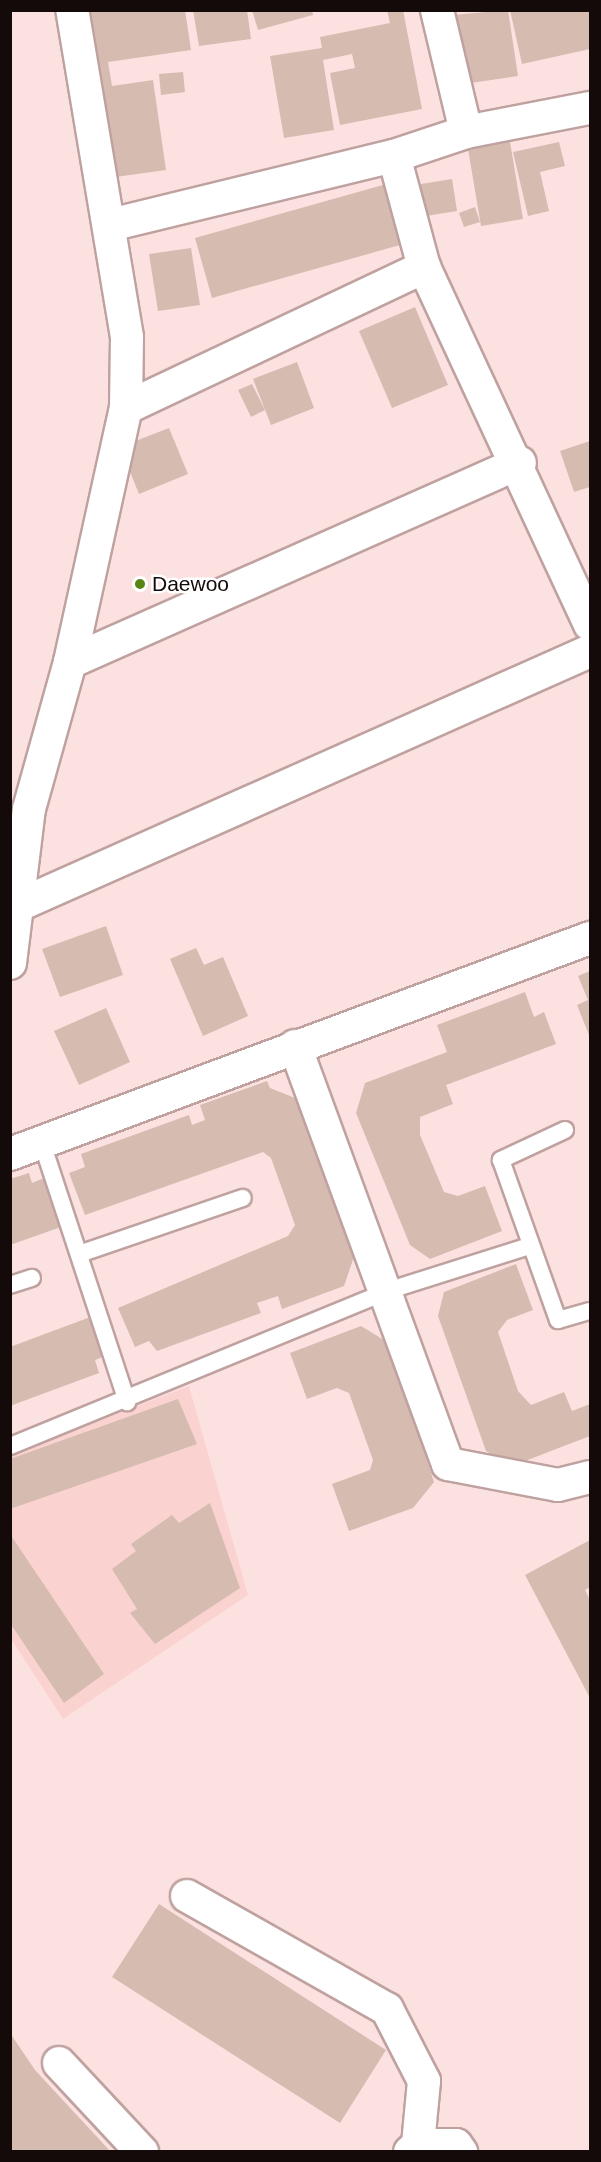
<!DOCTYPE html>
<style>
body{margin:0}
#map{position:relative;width:601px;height:2162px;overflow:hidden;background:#fbe2e1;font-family:Helvetica,sans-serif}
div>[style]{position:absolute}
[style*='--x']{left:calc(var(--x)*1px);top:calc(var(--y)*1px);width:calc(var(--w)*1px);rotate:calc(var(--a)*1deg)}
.built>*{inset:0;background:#fad3d0}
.building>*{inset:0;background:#d6bbb0}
.roads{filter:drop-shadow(2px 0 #bfa2a0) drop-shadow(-2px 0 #bfa2a0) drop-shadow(0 2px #bfa2a0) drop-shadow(0 -2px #bfa2a0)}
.service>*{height:16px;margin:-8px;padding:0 8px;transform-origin:8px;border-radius:8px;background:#fff}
.minor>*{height:32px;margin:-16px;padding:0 16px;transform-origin:16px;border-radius:16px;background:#fff}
.dots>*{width:16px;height:16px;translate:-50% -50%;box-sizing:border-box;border:3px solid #fff;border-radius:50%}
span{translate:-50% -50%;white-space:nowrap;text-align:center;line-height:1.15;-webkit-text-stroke:5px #fff;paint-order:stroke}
.poi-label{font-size:21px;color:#130a09}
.left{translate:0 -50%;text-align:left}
.frame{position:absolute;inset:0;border:12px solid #130a09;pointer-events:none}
</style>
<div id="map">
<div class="built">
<div style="clip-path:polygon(189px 1386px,248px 1595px,63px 1719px,11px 1639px,11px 1455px)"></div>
</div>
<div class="building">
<div style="clip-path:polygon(71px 10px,185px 10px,191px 50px,108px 62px,112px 86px,153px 80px,166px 170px,94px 180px)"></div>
<div style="clip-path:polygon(193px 10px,247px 10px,251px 39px,199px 46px)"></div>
<div style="clip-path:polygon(252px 10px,312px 10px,313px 15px,258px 30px)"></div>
<div style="clip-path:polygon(387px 10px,403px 10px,422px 109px,340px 125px,330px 73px,355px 68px,352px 54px,323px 60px,334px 130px,284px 138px,270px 56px,322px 48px,320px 37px,390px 23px)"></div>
<div style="clip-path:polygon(508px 10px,518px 76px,464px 84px,453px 15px)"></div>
<div style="clip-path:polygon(510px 10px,590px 10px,590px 49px,522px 64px)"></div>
<div style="clip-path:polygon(183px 72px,185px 92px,161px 95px,159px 74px)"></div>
<div style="clip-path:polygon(510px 142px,523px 219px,481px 226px,468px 149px)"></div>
<div style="clip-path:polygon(559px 142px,565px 166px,540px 172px,549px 211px,528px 216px,513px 152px)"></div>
<div style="clip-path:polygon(452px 179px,457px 211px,420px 217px,415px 185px)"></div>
<div style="clip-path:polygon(390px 183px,407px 243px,212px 298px,195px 238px)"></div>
<div style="clip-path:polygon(475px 207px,480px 222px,464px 227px,459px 213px)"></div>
<div style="clip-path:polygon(191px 248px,200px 305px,158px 311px,149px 254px)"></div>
<div style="clip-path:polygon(415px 307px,448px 385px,392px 408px,359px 331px)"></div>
<div style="clip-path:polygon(297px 362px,314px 408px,271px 425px,253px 379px)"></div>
<div style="clip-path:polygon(252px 384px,265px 410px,251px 417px,238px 390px)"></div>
<div style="clip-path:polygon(169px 428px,188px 474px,139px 494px,120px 447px)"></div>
<div style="clip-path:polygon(590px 441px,590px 487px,574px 492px,560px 451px)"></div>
<div style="clip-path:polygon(106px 926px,123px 975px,60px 997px,42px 949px)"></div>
<div style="clip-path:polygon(196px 948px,204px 965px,223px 957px,248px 1016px,203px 1036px,170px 959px)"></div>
<div style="clip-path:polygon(590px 971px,590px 1035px,589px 1035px,577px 1005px,588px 1000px,578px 976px)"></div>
<div style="clip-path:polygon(525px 992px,534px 1017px,544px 1012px,556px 1044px,446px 1085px,453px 1104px,420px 1117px,420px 1135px,444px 1192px,458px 1196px,485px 1186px,502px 1231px,430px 1259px,410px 1245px,356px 1113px,365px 1083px,447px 1052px,437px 1025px)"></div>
<div style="clip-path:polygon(106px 1008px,130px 1062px,79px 1085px,54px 1031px)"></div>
<div style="clip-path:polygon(267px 1081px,270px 1088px,310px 1104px,359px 1242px,344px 1286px,282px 1309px,278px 1296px,257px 1303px,261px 1313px,157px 1351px,149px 1341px,135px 1347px,118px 1308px,288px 1236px,295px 1225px,271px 1158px,263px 1152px,85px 1215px,69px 1173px,85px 1167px,81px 1154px,189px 1115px,192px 1125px,205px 1120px,200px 1105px)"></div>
<div style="clip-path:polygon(29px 1173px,32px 1183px,44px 1178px,61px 1227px,10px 1245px,10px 1179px)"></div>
<div style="clip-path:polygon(516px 1264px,533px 1310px,507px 1320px,498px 1332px,518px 1391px,531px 1405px,564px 1392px,572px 1411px,590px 1404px,590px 1436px,512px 1466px,486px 1451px,438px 1316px,444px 1292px)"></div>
<div style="clip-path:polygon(93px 1316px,108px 1355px,95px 1360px,99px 1373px,10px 1406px,10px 1347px)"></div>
<div style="clip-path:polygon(361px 1326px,389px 1343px,434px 1482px,413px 1508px,349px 1531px,332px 1484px,370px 1470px,373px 1460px,349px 1393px,337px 1388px,307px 1399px,290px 1353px)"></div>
<div style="clip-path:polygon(178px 1399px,197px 1444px,10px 1509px,10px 1459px)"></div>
<div style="clip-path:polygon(210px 1503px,240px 1588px,155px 1644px,130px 1613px,137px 1609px,112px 1569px,136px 1551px,131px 1544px,172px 1515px,179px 1523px)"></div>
<div style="clip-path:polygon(10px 1534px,104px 1674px,64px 1703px,10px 1623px)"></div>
<div style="clip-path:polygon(590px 1540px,590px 1587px,585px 1590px,590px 1600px,590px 1698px,525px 1575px)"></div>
<div style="clip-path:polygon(159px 1904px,386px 2050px,340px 2123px,112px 1977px)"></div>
<div style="clip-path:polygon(10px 2033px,35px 2070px,111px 2152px,10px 2152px)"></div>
</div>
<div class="roads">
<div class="service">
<div style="--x:565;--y:1130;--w:71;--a:154.9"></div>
<div style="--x:501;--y:1160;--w:170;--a:70.4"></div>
<div style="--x:558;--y:1320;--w:33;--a:-16"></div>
<div style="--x:42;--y:1143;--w:273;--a:71.8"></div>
<div style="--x:79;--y:1254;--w:173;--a:-18.9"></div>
<div style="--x:10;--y:1285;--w:23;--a:-18"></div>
<div style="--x:10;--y:1446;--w:408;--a:-22.3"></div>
<div style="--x:387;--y:1291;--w:150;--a:-17.5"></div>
</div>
<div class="minor">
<div style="--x:437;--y:10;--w:125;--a:76.6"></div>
<div style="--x:394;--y:156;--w:115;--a:74.9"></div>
<div style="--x:424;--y:267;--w:394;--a:65.1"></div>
<div style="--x:110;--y:225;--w:292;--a:-13.7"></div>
<div style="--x:394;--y:156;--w:76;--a:-18.4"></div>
<div style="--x:466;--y:132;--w:126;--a:-11"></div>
<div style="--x:126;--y:408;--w:330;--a:-25.3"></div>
<div style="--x:70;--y:662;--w:492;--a:-23.9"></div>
<div style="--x:17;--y:906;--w:627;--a:-23.99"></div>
<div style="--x:10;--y:963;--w:155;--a:-83"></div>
<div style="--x:29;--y:809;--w:153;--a:-74.4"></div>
<div style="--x:70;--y:662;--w:260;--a:-77.6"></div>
<div style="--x:126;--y:408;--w:71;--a:-89.2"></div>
<div style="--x:127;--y:337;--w:332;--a:-99.5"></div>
<div style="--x:295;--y:1046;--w:445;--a:69.9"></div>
<div style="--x:448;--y:1464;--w:112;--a:10.8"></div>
<div style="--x:558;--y:1485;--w:33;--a:-14"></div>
<div style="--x:10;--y:1154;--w:619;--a:-20.43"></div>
<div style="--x:187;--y:1896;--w:230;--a:29.5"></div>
<div style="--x:387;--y:2009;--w:81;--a:62.8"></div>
<div style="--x:424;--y:2081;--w:64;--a:95.4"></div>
<div style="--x:59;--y:2063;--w:122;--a:47"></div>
<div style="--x:410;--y:2152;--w:11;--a:-41"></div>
<div style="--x:418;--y:2145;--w:38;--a:0"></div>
<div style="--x:456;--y:2145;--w:9;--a:54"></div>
</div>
</div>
<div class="dots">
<div style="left:140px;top:584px;background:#588615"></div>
</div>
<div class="poi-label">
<span class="left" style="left:152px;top:584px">Daewoo</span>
</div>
<div class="frame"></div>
</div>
